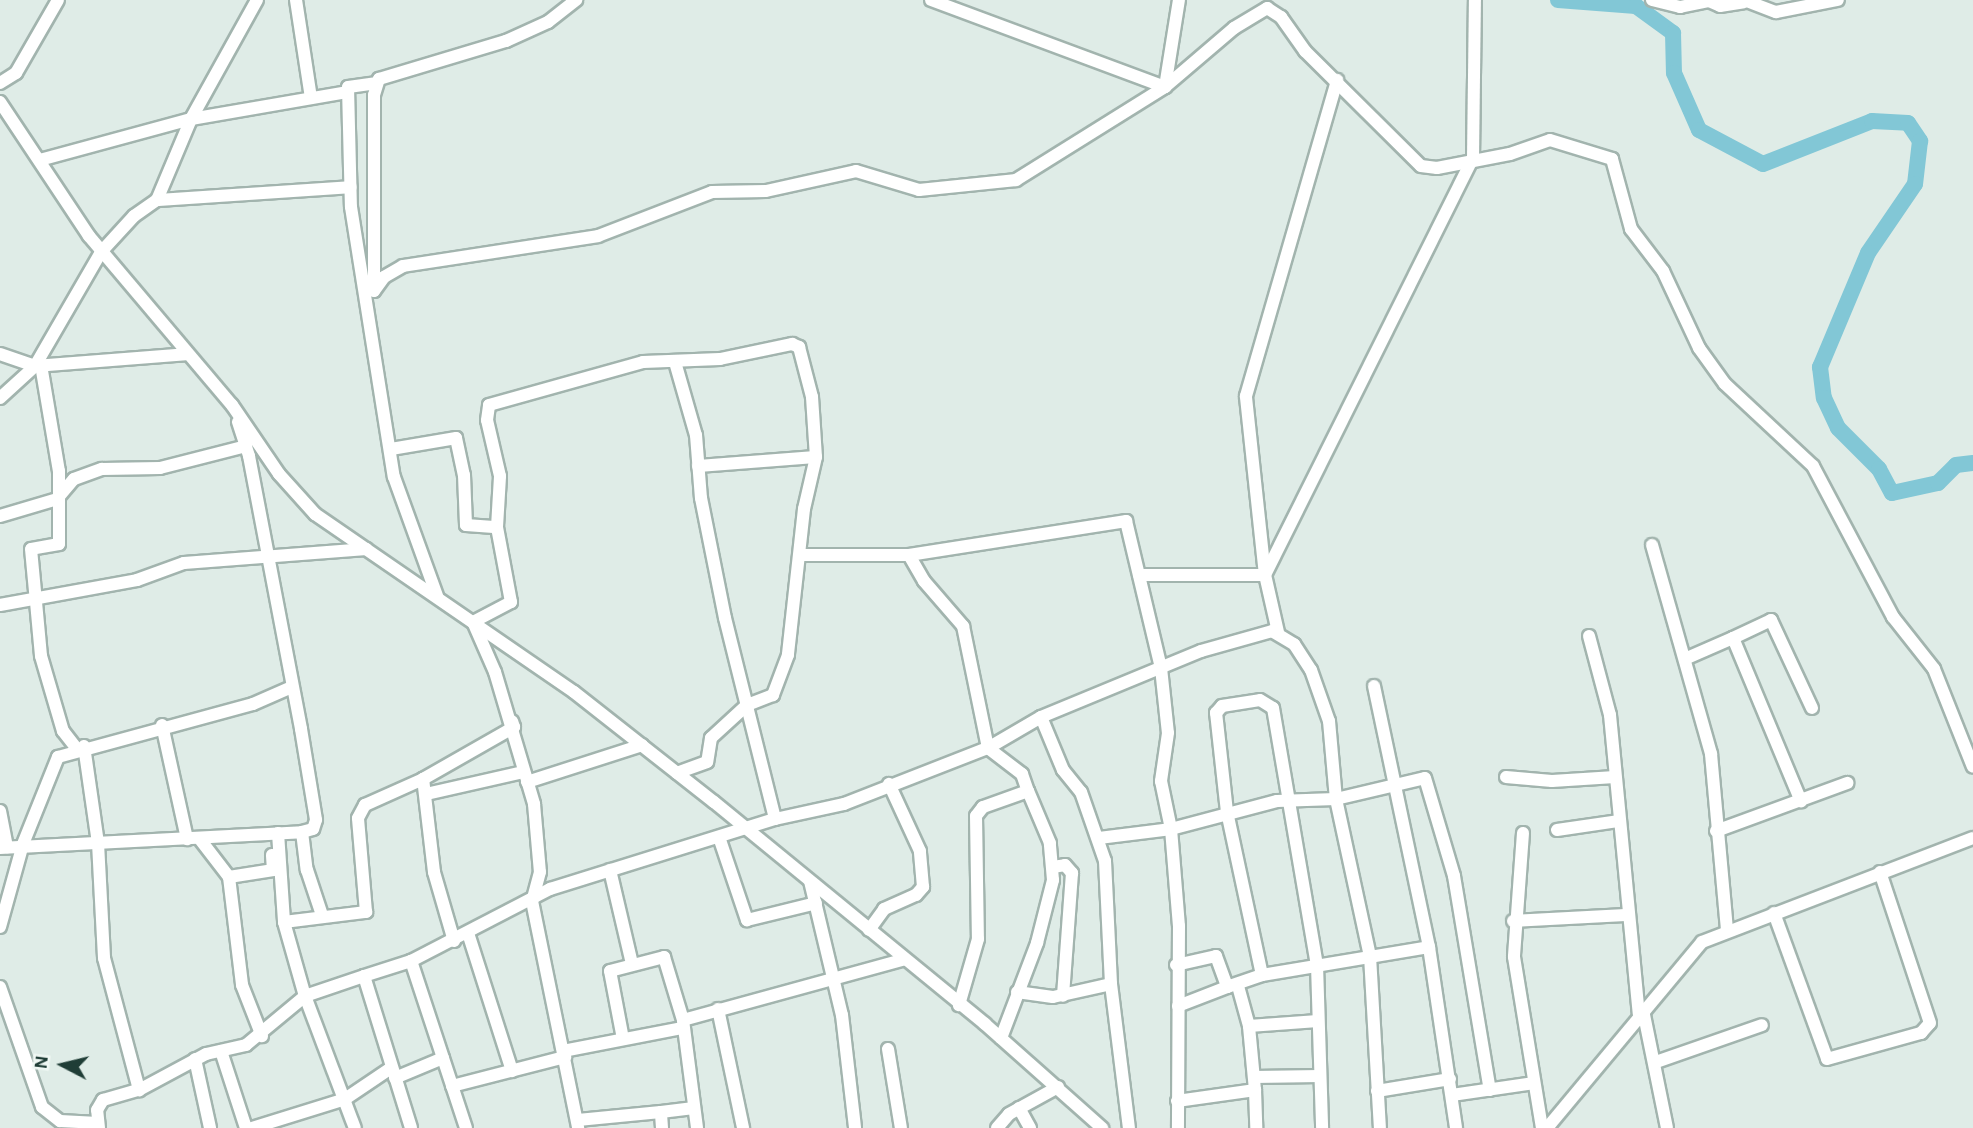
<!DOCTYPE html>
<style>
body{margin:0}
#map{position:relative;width:1973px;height:1128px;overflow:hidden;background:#dfece7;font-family:"Alegreya Sans",sans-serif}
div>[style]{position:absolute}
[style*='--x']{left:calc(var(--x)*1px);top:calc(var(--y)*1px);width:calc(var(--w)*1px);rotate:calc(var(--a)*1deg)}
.river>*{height:16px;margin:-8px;padding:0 8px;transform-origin:8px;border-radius:8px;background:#82c7d6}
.roads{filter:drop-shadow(2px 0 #a2b4ae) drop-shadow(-2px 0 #a2b4ae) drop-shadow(0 2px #a2b4ae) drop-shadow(0 -2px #a2b4ae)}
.minor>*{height:12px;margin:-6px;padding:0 6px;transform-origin:6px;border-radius:6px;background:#fff}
span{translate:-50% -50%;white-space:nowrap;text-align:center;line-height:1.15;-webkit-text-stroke:6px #f0f8f4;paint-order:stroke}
.north{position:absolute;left:28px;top:1030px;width:70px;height:70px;-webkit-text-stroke:5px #f0f8f4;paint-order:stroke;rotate:277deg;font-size:19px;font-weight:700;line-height:28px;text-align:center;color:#1f3d36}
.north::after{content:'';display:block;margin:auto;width:24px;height:32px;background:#1f3d36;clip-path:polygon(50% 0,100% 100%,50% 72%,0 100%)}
</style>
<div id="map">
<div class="river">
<div style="--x:1558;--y:0;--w:78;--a:4.4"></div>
<div style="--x:1636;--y:6;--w:46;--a:36.1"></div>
<div style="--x:1673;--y:33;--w:40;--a:88.6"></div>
<div style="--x:1674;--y:73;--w:62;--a:66.3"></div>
<div style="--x:1699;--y:130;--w:72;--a:28"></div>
<div style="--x:1763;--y:164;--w:117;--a:-21.5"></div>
<div style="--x:1872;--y:121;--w:36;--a:3"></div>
<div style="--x:1908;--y:123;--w:22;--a:56"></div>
<div style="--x:1920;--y:141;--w:43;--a:96.6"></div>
<div style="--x:1915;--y:184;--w:83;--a:124.3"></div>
<div style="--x:1868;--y:253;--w:124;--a:112.8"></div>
<div style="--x:1820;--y:367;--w:31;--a:83"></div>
<div style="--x:1824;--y:398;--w:33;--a:65"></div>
<div style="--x:1838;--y:428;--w:58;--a:45"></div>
<div style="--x:1879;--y:469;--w:27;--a:62"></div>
<div style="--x:1892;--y:493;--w:47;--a:-12.3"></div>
<div style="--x:1938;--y:483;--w:25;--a:-45"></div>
<div style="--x:1956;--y:465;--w:17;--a:-7"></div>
</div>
<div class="roads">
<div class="minor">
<div style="--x:296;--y:0;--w:99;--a:81.3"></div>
<div style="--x:931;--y:0;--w:250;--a:20.4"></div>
<div style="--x:1165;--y:87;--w:88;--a:-80.9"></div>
<div style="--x:1652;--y:0;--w:29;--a:14"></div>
<div style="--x:1680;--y:7;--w:30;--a:-12"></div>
<div style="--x:1709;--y:1;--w:12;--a:24"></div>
<div style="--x:1720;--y:6;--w:24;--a:-9"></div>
<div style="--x:1744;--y:0;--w:34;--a:21"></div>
<div style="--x:1776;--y:12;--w:63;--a:-11"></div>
<div style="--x:0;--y:83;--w:19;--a:-32"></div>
<div style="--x:16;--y:73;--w:84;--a:-60.1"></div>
<div style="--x:377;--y:83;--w:29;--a:172"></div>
<div style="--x:348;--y:87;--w:120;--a:88.6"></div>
<div style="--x:351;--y:207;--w:273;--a:81"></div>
<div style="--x:394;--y:477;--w:127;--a:70.1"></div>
<div style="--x:0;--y:102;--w:161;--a:56.4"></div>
<div style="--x:89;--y:236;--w:221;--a:49.8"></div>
<div style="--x:232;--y:405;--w:83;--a:55.7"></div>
<div style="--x:279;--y:474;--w:54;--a:48"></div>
<div style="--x:315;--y:514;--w:314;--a:34.5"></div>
<div style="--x:574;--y:692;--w:178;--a:38.2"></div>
<div style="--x:714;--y:802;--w:350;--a:39.3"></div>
<div style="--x:985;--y:1024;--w:157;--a:41.6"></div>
<div style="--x:40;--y:160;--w:156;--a:-15.2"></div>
<div style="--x:191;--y:119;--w:158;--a:-9.8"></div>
<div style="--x:157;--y:200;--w:194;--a:-3.8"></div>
<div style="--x:374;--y:291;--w:17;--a:-54"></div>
<div style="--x:384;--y:277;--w:22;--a:-30"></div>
<div style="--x:403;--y:266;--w:197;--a:-8.7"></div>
<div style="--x:598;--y:236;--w:122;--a:-21.1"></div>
<div style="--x:712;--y:192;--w:54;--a:-1.1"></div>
<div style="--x:766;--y:191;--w:92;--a:-12.5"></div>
<div style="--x:856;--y:171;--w:66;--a:16.8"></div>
<div style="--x:919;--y:190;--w:98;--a:-5.9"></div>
<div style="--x:1016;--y:180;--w:176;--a:-32"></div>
<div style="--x:1165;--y:87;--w:91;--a:-40.5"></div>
<div style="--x:1234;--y:28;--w:39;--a:-31"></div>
<div style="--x:1267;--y:8;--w:17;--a:33"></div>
<div style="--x:1281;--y:17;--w:42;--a:54.8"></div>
<div style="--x:1305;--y:51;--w:163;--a:44.8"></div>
<div style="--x:1421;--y:166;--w:16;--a:7"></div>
<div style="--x:1437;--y:168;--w:74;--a:-10.9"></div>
<div style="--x:1510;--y:154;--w:42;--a:-19.3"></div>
<div style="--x:1550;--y:140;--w:65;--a:17"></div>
<div style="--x:1612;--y:159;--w:73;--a:74.8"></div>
<div style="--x:1631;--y:229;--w:53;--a:52.7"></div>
<div style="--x:1663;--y:271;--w:85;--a:64.9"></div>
<div style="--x:1699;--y:348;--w:44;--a:54.2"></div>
<div style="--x:1725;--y:384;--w:120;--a:43"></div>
<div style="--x:1813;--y:466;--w:171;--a:62.1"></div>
<div style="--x:1893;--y:617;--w:66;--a:51.7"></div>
<div style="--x:1934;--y:669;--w:105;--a:68.3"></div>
<div style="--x:374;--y:291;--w:196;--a:-90"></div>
<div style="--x:374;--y:95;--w:17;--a:-73"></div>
<div style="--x:379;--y:79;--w:133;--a:-16.7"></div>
<div style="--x:506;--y:41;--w:46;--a:-24.3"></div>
<div style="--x:548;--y:22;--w:36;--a:-38"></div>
<div style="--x:0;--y:354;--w:37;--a:19"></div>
<div style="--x:35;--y:366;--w:151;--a:-4.5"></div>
<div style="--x:675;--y:362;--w:76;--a:74"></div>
<div style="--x:696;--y:435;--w:63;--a:85.5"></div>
<div style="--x:701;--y:498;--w:122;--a:78.7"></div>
<div style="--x:725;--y:618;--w:207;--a:76"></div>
<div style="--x:41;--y:365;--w:108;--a:80.4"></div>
<div style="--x:59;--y:471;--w:73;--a:90"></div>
<div style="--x:59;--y:544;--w:28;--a:170"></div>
<div style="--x:31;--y:549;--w:53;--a:84.6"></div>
<div style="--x:36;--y:602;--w:54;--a:84.7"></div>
<div style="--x:41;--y:656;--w:78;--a:73.7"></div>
<div style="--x:63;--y:731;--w:23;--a:52"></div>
<div style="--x:0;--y:398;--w:47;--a:-42.4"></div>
<div style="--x:35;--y:366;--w:132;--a:-59.9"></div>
<div style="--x:101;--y:252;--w:49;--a:-47.5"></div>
<div style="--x:134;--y:216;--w:28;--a:-35"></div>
<div style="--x:157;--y:200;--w:88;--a:-67.2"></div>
<div style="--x:191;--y:119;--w:136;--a:-61"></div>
<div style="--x:238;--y:422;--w:36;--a:72"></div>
<div style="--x:249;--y:456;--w:278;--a:79.2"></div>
<div style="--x:301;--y:729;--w:92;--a:80.6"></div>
<div style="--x:316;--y:820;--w:9;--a:108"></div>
<div style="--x:313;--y:829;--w:11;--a:165"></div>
<div style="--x:302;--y:832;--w:38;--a:83"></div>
<div style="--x:307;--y:870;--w:47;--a:71.6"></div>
<div style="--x:391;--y:449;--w:66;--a:-9.6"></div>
<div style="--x:456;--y:438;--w:38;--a:78"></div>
<div style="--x:464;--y:475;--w:50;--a:87.7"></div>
<div style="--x:466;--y:525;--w:31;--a:4"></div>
<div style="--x:698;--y:466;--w:118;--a:-4.4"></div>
<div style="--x:0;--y:516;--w:59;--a:-16.6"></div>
<div style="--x:57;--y:499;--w:26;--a:-50"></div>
<div style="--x:74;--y:479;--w:30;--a:-20"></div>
<div style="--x:102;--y:469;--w:58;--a:-1"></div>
<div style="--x:160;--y:468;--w:89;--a:-14.3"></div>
<div style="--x:1652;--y:545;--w:217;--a:74.2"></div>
<div style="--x:1711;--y:754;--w:177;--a:84.8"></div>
<div style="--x:800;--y:555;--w:109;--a:0"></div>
<div style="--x:909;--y:555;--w:220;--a:-8.9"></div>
<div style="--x:1126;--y:521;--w:151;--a:76.6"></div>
<div style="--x:1161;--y:668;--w:65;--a:83.9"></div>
<div style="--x:1168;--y:733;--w:49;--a:98.3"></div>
<div style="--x:1161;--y:781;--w:49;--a:78.2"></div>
<div style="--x:1171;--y:829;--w:97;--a:85.3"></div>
<div style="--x:1179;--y:926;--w:202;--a:90.3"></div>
<div style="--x:909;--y:555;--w:30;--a:60"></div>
<div style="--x:924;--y:581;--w:60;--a:49.1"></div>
<div style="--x:963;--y:626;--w:125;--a:78.4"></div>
<div style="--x:988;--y:748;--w:43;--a:37.4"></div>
<div style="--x:1022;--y:774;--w:18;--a:71"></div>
<div style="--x:1028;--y:791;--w:48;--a:160.4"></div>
<div style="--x:983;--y:807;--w:11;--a:128"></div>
<div style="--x:976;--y:816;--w:123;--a:89.1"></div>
<div style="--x:978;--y:939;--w:69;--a:106.1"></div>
<div style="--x:1139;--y:575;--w:126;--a:0"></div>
<div style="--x:1265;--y:575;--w:466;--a:-63.5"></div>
<div style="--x:1473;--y:158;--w:158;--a:-89.3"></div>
<div style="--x:0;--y:605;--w:139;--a:-10.3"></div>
<div style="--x:137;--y:580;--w:50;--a:-19.9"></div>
<div style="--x:184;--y:563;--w:183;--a:-4.4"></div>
<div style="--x:473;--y:622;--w:43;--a:-27.8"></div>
<div style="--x:511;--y:602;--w:76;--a:-100.6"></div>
<div style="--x:497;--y:527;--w:51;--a:-86.6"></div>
<div style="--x:500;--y:476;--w:57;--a:-103.1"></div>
<div style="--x:487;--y:420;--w:15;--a:-82"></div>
<div style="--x:489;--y:405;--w:160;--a:-15.6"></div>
<div style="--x:643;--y:362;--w:77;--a:-2.2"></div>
<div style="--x:720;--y:359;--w:74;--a:-11.8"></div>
<div style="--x:792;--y:344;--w:8;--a:23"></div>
<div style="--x:799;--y:347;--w:52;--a:75.4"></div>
<div style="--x:812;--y:397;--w:60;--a:86.2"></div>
<div style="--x:816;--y:457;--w:53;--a:103"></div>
<div style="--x:804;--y:509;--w:147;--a:96.3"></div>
<div style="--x:788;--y:655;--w:43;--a:110.6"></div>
<div style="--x:773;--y:695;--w:28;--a:159"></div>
<div style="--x:747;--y:705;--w:49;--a:137.5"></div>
<div style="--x:711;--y:738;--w:24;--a:99"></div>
<div style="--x:707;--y:762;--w:32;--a:160"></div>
<div style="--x:474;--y:624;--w:52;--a:66.4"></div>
<div style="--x:495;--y:672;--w:138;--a:73.5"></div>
<div style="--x:534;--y:804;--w:68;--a:85"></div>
<div style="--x:540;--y:872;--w:30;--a:105"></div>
<div style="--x:532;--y:901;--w:232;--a:78.5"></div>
<div style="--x:1278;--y:632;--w:58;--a:-102.8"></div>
<div style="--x:1265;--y:575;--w:180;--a:-96.1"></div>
<div style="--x:1246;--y:396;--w:329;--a:-73.9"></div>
<div style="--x:1589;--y:636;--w:82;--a:75.1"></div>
<div style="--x:1610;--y:715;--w:300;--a:84.5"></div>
<div style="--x:1733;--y:638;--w:42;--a:-25.3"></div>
<div style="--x:1771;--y:620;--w:97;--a:65"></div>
<div style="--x:1687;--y:658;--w:50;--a:-23.5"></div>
<div style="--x:1733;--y:638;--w:177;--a:67.4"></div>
<div style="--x:1374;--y:686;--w:267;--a:78.1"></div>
<div style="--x:1429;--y:947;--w:183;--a:81.5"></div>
<div style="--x:1041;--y:717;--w:57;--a:67.5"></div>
<div style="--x:1063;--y:770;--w:28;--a:51"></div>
<div style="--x:1081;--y:792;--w:73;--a:70.8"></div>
<div style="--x:1105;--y:861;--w:123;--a:87.2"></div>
<div style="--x:1111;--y:984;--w:145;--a:82.9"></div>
<div style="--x:162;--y:725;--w:117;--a:77.6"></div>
<div style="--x:84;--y:746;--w:98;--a:81.8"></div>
<div style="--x:98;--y:843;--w:115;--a:87"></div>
<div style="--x:104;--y:958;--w:137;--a:75.1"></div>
<div style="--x:1506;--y:777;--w:46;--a:5"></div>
<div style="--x:1552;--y:781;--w:63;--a:-3.6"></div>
<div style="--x:527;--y:782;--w:121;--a:-17.8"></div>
<div style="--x:426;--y:794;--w:100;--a:-12.7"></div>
<div style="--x:0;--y:811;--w:37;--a:79"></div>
<div style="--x:1557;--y:830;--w:63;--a:-8.3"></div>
<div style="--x:1716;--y:831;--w:140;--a:-20.1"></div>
<div style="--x:278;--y:833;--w:89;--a:86.1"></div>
<div style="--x:284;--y:922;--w:77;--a:74.2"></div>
<div style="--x:305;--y:996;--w:141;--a:69.3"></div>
<div style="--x:1523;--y:833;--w:124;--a:94.2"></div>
<div style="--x:1514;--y:957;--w:173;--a:80.7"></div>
<div style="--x:719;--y:837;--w:88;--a:71.4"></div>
<div style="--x:747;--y:920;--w:71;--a:-13.8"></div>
<div style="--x:199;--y:838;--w:49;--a:52.4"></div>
<div style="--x:229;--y:877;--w:109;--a:83.1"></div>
<div style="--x:242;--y:985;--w:55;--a:68.6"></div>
<div style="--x:1099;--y:838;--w:73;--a:-7.1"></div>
<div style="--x:1171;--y:829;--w:110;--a:-14.8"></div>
<div style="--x:1277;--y:801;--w:59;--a:-1.9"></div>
<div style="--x:1336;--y:799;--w:91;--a:-13.3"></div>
<div style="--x:1425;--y:778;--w:102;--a:73.5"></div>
<div style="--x:1454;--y:876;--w:217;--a:80.5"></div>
<div style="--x:0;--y:848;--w:302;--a:-3"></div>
<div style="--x:1053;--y:867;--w:12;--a:-9"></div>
<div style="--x:1065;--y:865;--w:11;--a:49"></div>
<div style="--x:1072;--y:873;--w:123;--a:94.2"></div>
<div style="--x:610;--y:870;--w:97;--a:76.8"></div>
<div style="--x:229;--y:877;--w:45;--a:-9"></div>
<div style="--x:273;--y:870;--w:15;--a:-94"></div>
<div style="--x:810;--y:881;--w:138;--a:76.6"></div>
<div style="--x:842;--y:1015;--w:114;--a:83.4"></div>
<div style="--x:1774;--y:913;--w:155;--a:70"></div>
<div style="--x:1827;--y:1059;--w:98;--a:-15.5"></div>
<div style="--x:1921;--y:1033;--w:13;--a:-48"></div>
<div style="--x:1930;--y:1023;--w:159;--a:-108.3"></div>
<div style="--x:1513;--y:921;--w:116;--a:-3"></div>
<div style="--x:284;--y:922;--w:83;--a:-7"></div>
<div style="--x:366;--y:912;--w:94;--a:-94.9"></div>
<div style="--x:358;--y:818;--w:15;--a:-62"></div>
<div style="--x:365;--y:805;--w:64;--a:-24.1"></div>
<div style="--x:0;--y:927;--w:86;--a:-74.5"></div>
<div style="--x:23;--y:844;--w:94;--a:-68.1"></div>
<div style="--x:58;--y:757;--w:202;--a:-15.2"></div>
<div style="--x:253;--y:704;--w:43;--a:-23.6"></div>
<div style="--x:869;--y:930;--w:26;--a:-54"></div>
<div style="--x:884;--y:909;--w:35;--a:-24"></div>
<div style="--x:916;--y:895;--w:11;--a:-49"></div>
<div style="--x:923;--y:887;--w:36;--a:-95"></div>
<div style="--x:920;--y:851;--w:74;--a:-114.8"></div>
<div style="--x:468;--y:933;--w:145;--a:72.3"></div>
<div style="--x:454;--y:941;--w:72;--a:-106.2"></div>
<div style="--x:434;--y:872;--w:94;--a:-96.7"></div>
<div style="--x:423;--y:779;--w:105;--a:-29.7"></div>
<div style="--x:514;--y:727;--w:6;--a:-108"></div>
<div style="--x:411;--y:961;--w:49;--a:162.3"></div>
<div style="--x:364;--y:976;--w:159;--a:72.8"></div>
<div style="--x:1176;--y:965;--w:41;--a:-12.7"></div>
<div style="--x:1216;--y:956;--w:33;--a:70"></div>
<div style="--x:1227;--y:987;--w:37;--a:-19"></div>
<div style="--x:1262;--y:975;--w:169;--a:-9.5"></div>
<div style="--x:1262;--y:975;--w:167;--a:-102.1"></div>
<div style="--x:1227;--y:812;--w:100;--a:-96.3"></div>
<div style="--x:1216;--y:713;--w:9;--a:-49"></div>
<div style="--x:1222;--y:706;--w:38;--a:-9"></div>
<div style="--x:1260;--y:700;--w:15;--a:32"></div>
<div style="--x:1273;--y:708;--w:261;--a:80.3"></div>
<div style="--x:1317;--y:965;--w:163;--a:88.2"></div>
<div style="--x:0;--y:987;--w:127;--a:70.7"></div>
<div style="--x:42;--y:1107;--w:23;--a:38"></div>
<div style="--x:60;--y:1121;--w:38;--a:3"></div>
<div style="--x:1017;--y:992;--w:36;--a:8"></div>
<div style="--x:1053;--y:997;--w:59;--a:-12.6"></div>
<div style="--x:1178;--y:1006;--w:53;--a:-21.2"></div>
<div style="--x:718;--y:1009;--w:122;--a:78.1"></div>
<div style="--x:1643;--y:1010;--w:120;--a:78.5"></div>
<div style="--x:683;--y:1020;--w:228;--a:-15.3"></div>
<div style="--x:1249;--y:1026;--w:69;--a:-4.1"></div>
<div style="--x:1001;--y:1038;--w:102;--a:-69.2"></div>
<div style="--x:1037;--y:943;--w:65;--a:-75.7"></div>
<div style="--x:1053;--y:880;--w:37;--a:-95"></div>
<div style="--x:1050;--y:843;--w:56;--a:-112.9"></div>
<div style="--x:623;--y:1039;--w:69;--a:-100.8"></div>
<div style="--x:610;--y:971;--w:56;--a:-14.5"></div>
<div style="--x:664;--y:957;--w:66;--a:73.2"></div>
<div style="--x:683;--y:1020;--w:109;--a:82.6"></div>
<div style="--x:888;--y:1049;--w:80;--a:80.7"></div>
<div style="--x:221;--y:1051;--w:81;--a:72"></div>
<div style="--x:563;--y:1051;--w:122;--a:-10.9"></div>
<div style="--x:195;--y:1059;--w:71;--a:77.7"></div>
<div style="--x:1656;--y:1062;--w:112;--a:-19.2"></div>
<div style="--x:1254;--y:1077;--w:66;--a:-0.9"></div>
<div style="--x:395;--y:1078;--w:52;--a:-22.6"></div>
<div style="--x:452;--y:1086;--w:117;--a:-14.4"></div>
<div style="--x:1255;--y:1090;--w:38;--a:88"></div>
<div style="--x:1377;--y:1091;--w:74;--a:-9.3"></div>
<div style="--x:1452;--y:1095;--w:83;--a:-8.3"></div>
<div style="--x:1177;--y:1101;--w:79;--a:-8"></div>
<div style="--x:1255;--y:1090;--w:64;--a:-95.4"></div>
<div style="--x:1249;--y:1026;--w:41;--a:-105.4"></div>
<div style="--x:1019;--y:1108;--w:23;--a:61"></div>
<div style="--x:578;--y:1120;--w:83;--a:-5.5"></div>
<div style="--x:99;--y:1128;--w:18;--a:-96"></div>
<div style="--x:97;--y:1110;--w:12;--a:-59"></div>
<div style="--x:103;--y:1100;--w:37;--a:-16"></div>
<div style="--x:139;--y:1090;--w:76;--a:-28.2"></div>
<div style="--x:206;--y:1054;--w:41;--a:-12.7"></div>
<div style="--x:246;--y:1045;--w:77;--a:-39.7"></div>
<div style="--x:305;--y:996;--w:62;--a:-18.7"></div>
<div style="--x:252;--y:1128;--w:97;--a:-17.3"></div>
<div style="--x:345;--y:1099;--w:55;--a:-34"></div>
<div style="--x:466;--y:1128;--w:176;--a:-108.2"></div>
<div style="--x:411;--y:961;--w:157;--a:-27.4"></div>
<div style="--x:550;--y:889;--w:236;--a:-17.3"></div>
<div style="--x:775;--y:819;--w:71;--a:-12.3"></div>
<div style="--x:844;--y:804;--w:155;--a:-21.3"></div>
<div style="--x:988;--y:748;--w:61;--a:-30.3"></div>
<div style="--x:1041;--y:717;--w:173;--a:-22.4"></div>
<div style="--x:1201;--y:651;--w:74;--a:-15.7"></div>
<div style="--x:1272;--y:631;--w:26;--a:31"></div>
<div style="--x:1294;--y:644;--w:31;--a:57"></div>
<div style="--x:1311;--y:670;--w:54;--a:70.6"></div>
<div style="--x:1329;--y:721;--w:78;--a:84.9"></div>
<div style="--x:1336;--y:799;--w:161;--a:77.8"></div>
<div style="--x:1370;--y:956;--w:172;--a:86.7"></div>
<div style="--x:662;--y:1128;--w:16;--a:-94"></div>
<div style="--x:661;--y:1112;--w:33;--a:-7"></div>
<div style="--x:997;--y:1128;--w:18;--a:-49"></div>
<div style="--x:1009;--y:1114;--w:56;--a:-28.9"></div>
<div style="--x:1547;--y:1128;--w:242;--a:-50.2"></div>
<div style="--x:1702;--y:942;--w:290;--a:-21"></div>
</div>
</div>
<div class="north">N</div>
</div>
